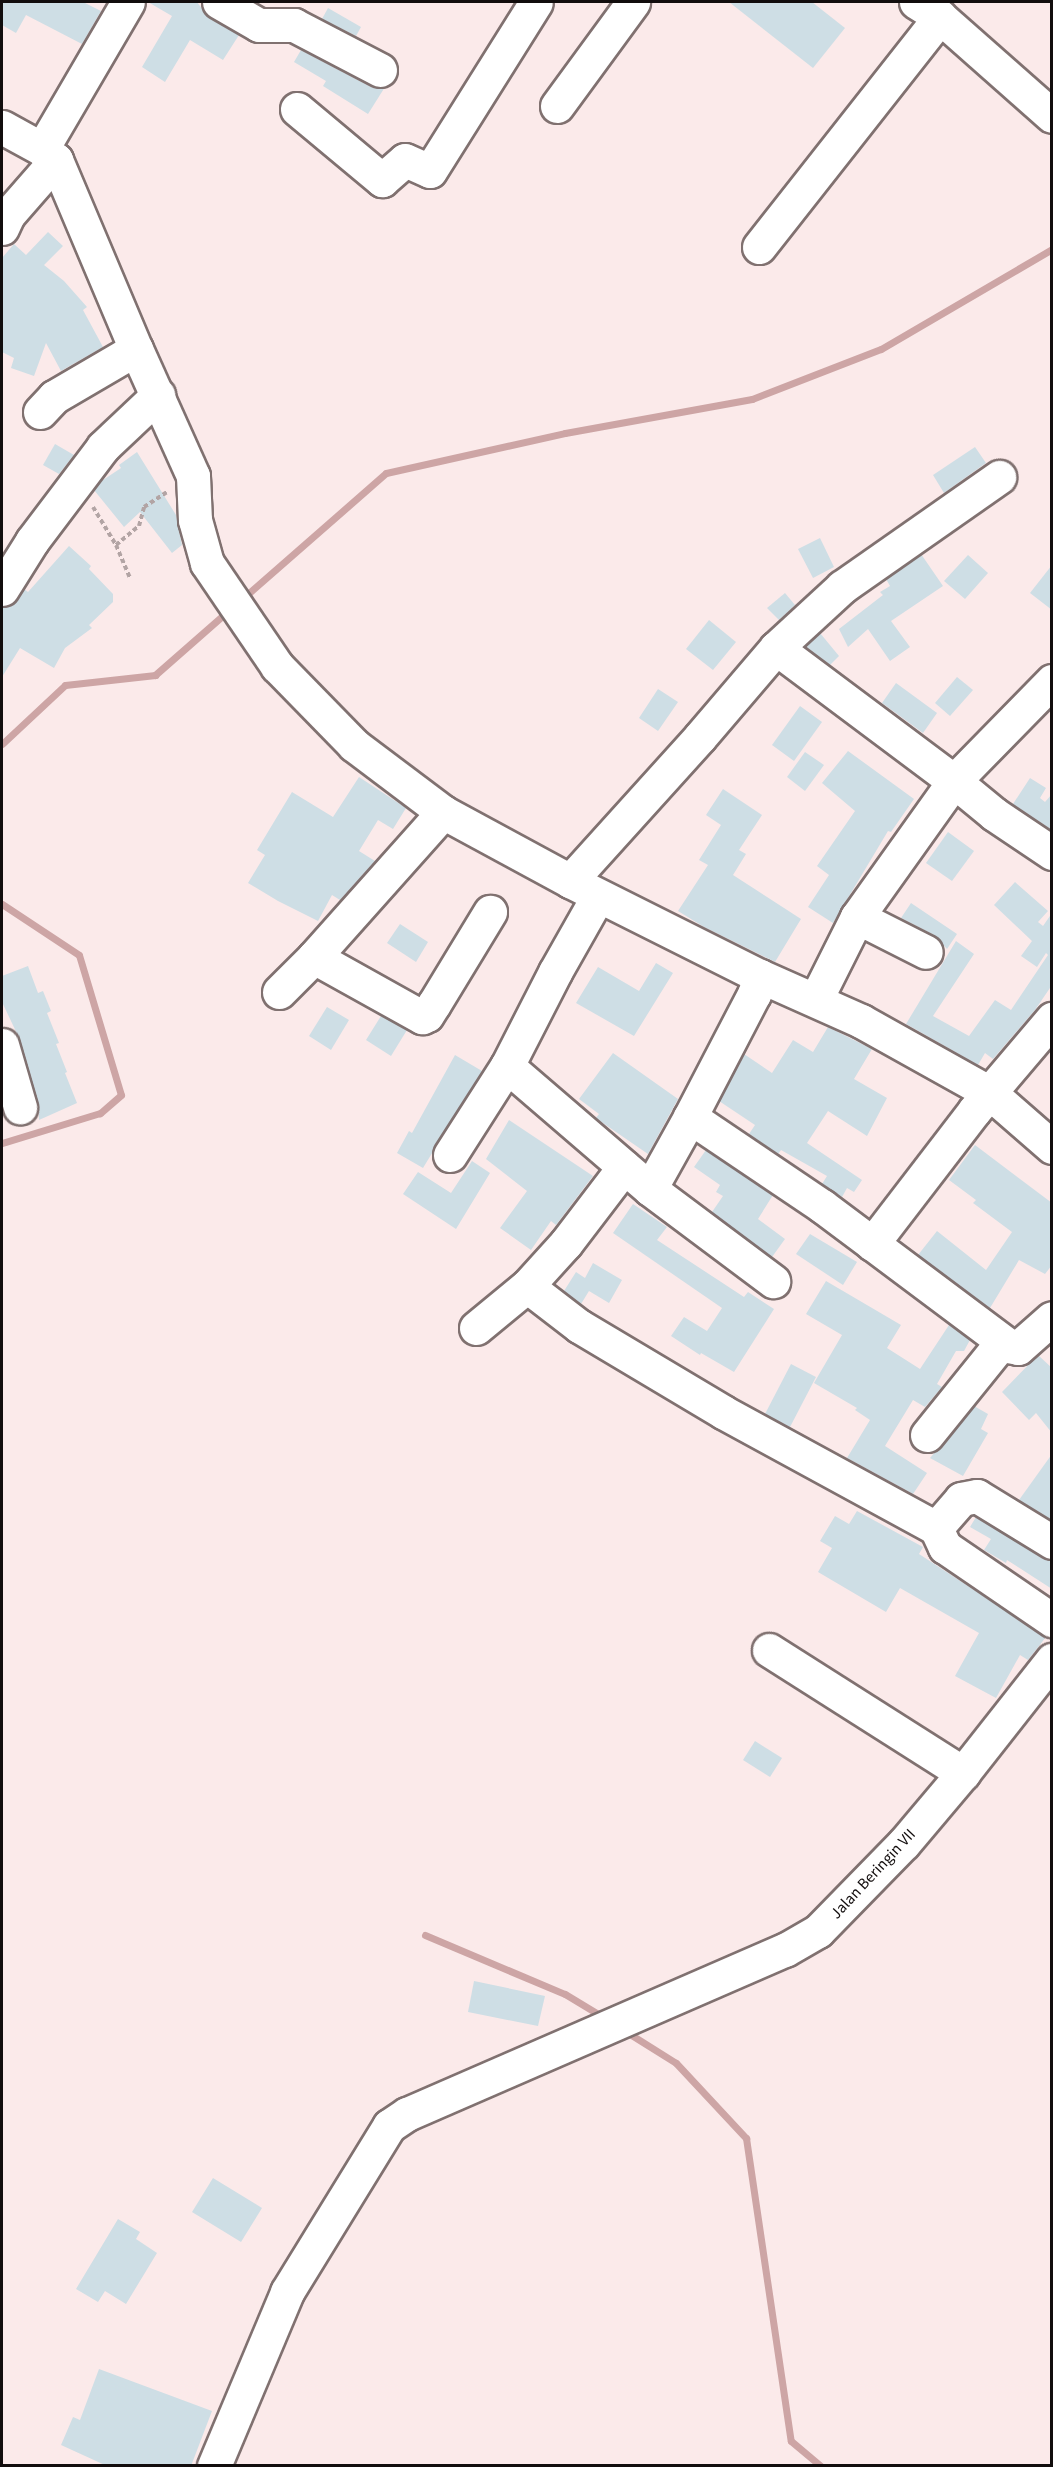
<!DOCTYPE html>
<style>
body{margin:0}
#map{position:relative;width:1053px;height:2467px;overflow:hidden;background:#fbeaea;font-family:"Source Sans 3",sans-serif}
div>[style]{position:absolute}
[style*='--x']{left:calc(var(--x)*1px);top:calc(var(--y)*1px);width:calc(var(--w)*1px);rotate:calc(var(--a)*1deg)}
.stream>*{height:7px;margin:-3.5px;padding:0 3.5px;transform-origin:3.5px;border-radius:3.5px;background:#cda5a5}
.building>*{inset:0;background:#cedee5}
.path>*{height:4px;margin-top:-2px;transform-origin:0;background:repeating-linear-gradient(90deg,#b2a4a4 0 4.5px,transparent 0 7.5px)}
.roads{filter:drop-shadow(2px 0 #807170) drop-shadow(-2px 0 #807170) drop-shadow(0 2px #807170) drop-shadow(0 -2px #807170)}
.minor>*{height:33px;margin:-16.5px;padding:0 16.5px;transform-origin:16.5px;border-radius:16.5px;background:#fff}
span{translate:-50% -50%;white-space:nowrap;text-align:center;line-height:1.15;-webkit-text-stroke:6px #fff;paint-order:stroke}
.street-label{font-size:16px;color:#120d0d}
.frame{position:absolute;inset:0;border:3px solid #120d0d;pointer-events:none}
</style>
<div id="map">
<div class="stream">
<div style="--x:242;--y:599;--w:191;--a:-41.2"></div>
<div style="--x:386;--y:473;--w:183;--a:-12.6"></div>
<div style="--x:565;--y:433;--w:190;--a:-10.3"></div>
<div style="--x:752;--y:399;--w:138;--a:-21.2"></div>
<div style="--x:881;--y:349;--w:198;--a:-30.3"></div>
<div style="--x:2;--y:744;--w:86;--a:-43.1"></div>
<div style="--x:65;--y:685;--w:91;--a:-6.3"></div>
<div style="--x:155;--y:675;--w:98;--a:-41.3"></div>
<div style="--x:2;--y:904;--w:92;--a:33.5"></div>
<div style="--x:79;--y:955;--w:146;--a:73.3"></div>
<div style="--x:121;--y:1095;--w:28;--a:139"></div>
<div style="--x:100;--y:1113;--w:102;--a:163"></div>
<div style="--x:425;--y:1935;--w:152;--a:22.9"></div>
<div style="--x:565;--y:1994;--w:44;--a:31.2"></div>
<div style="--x:625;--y:2031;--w:60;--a:32.1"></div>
<div style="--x:676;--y:2063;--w:103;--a:47"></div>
<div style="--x:746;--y:2138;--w:306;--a:81.6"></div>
<div style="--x:791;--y:2441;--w:39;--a:40"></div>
</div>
<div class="building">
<div style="clip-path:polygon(2px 2px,83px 2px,101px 11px,82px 44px,26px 15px,16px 33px,2px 25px)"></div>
<div style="clip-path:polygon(148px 2px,197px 2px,209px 18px,239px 35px,223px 60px,190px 40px,165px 82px,142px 67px,172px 16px)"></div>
<div style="clip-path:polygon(729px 2px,812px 2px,845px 28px,813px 68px)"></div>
<div style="clip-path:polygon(328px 8px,361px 27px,356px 36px,322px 19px)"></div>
<div style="clip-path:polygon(301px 50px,371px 87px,385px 87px,368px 114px,323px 86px,326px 81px,294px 62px)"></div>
<div style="clip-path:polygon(48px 232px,63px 246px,44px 265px,64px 281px,87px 307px,83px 310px,103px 347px,61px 371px,46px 343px,34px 376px,11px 368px,14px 358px,2px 352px,2px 258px,14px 244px,26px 255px)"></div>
<div style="clip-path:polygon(55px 444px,74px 455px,59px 474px,43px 465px)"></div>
<div style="clip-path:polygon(975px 447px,986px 463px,944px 493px,933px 475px)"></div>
<div style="clip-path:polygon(137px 452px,176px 515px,182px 545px,172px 553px,140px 512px,124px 527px,94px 490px,100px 482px,121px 468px,119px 465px)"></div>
<div style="clip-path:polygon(820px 538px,834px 567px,813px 578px,798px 549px)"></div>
<div style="clip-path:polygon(69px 546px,91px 566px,89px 569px,113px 594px,113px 602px,89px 625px,92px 628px,65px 648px,54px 668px,20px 648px,2px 677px,2px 608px,11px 605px,24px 589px,28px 592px)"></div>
<div style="clip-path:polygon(921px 554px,943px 586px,891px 621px,910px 647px,890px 661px,868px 629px,848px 647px,839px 629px,883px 595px,880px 592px,890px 586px,886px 579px)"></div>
<div style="clip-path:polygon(968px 555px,988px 573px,965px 599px,944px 581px)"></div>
<div style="clip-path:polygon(1052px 565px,1052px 610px,1030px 593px)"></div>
<div style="clip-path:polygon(785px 593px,795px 605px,779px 620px,767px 608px)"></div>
<div style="clip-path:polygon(709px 620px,736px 642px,713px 670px,686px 649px)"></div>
<div style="clip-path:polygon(820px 633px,839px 656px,830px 665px,805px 646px)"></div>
<div style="clip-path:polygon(957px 677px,973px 690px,950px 716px,935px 703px)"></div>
<div style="clip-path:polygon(896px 683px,937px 713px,923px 733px,882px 703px)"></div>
<div style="clip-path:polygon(658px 689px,678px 702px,658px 731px,639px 718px)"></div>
<div style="clip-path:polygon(800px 706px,822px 722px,794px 761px,772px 745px)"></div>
<div style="clip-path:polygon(848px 751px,914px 799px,891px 832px,888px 831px,833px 923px,808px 907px,829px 875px,817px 866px,855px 811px,822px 783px)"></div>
<div style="clip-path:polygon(805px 752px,824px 765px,805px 791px,787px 777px)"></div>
<div style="clip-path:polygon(359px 777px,406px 808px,393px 829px,378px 820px,359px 851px,375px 861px,340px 900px,332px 895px,318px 921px,278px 901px,248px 883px,265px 855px,257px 850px,292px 792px,333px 817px)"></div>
<div style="clip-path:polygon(1030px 778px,1046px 788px,1040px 798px,1045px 802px,1052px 794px,1052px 830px,1013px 804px)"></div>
<div style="clip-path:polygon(723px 789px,762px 815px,739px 850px,746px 854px,733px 875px,801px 919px,775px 962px,704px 927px,678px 911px,708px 865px,699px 860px,721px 825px,706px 815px)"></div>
<div style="clip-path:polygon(948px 832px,974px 851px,952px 881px,926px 863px)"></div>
<div style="clip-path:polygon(1015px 882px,1048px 911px,1038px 922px,1043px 926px,1052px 913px,1052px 985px,1035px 1010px,993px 1059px,985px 1053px,978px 1065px,906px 1024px,956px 941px,974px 954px,933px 1016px,969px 1036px,995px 1000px,1011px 1010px,1048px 955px,1046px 953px,1037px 967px,1021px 956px,1032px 941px,994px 905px)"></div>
<div style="clip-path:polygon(911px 903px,957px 934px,947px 949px,934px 935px,901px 918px)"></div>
<div style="clip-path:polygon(400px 924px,428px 942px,416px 962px,387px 943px)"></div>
<div style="clip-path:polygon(656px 963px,673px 973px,634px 1036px,576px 1003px,598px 967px,639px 991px)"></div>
<div style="clip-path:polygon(28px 966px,38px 993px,43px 991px,51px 1011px,47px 1013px,59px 1043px,56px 1044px,67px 1072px,65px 1073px,77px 1103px,39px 1120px,38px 1102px,20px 1040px,2px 1002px,2px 976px)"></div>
<div style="clip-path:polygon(327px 1007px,349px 1020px,331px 1050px,309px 1036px)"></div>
<div style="clip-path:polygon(381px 1016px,407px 1030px,391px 1056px,366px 1040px)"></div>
<div style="clip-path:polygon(828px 1027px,872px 1049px,854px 1079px,887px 1098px,867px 1136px,828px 1111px,807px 1143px,862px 1180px,854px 1192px,847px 1188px,842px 1197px,822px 1184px,827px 1176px,781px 1150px,778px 1154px,749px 1134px,755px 1125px,719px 1101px,744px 1054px,772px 1073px,793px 1040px,813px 1052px)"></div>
<div style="clip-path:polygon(613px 1053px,678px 1099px,648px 1154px,600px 1121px,596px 1118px,599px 1114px,579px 1099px)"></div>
<div style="clip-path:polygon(455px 1055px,482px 1071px,423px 1168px,397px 1153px,409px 1131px,412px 1133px)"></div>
<div style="clip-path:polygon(509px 1120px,593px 1176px,556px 1225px,551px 1221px,531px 1250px,500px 1228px,527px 1191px,486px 1159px)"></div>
<div style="clip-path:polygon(975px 1145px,1052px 1203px,1052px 1265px,1045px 1274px,1019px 1260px,990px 1308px,918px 1255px,937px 1231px,986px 1270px,1012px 1232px,973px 1203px,976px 1200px,949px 1180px)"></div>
<div style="clip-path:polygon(706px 1150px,773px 1195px,758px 1219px,785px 1239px,772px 1257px,712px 1212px,723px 1196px,716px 1192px,720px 1185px,694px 1167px)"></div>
<div style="clip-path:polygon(472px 1161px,490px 1173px,456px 1229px,403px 1194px,418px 1172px,451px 1193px)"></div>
<div style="clip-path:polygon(633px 1204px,667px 1227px,657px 1240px,744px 1297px,748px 1292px,774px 1309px,734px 1372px,701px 1353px,700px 1355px,671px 1336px,684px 1317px,707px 1331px,722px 1308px,613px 1233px)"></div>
<div style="clip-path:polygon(810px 1234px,857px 1262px,843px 1285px,796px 1254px)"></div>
<div style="clip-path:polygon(593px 1263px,622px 1280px,609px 1303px,589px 1291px,581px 1304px,564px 1291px,576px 1272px,585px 1278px)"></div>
<div style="clip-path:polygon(826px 1281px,901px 1325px,887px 1348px,920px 1369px,949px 1325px,970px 1340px,964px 1351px,956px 1351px,937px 1384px,942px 1387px,925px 1407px,913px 1400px,885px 1446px,927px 1473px,913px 1494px,847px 1458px,870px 1420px,855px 1410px,857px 1408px,814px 1383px,842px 1335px,806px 1314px)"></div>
<div style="clip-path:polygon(1038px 1355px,1052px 1368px,1052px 1433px,1036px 1413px,1029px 1420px,1002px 1392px)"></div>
<div style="clip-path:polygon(791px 1364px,816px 1377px,790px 1427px,765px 1414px)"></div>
<div style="clip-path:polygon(974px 1406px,988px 1414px,981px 1429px,988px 1433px,963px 1476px,930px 1458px)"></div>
<div style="clip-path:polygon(1052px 1454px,1052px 1520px,1019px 1500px)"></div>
<div style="clip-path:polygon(857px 1511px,923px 1547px,919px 1554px,1046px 1637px,1028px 1660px,1020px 1655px,996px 1698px,955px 1676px,979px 1633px,900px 1588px,886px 1612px,818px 1572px,832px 1548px,820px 1541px,835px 1516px,849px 1524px)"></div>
<div style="clip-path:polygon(976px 1517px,1042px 1558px,1052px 1561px,1052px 1589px,1007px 1560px,1006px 1563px,984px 1550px,991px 1539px,970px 1527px)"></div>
<div style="clip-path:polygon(755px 1741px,782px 1758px,770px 1777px,743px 1760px)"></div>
<div style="clip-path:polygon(474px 1981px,545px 1996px,538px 2026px,468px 2012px)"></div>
<div style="clip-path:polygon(213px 2178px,262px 2208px,241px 2242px,192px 2212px)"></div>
<div style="clip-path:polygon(118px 2219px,140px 2232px,136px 2239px,157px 2253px,126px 2304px,105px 2291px,98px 2302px,76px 2289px)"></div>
<div style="clip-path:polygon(99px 2369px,212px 2411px,191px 2466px,107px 2466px,61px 2445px,73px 2417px,80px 2420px)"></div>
</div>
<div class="path">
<div style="--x:93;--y:507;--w:44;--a:58.8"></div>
<div style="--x:116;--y:545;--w:36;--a:67"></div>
<div style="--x:116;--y:545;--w:30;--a:-40"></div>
<div style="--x:139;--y:526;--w:20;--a:-75"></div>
<div style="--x:144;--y:507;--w:27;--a:-33"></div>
</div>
<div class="roads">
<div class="minor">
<div style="--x:219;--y:2;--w:46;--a:29.9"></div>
<div style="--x:259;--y:25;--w:35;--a:0"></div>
<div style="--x:294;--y:25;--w:97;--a:27.6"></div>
<div style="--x:916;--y:2;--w:28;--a:32"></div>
<div style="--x:940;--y:17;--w:149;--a:41.5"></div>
<div style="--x:557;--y:106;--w:129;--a:-53.8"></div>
<div style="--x:297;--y:109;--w:111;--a:39.9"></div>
<div style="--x:382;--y:180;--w:30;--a:-41"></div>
<div style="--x:405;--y:160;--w:27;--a:24"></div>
<div style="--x:430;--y:171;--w:199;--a:-57.9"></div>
<div style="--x:2;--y:127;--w:46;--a:28.8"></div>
<div style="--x:42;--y:149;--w:18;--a:38"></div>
<div style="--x:56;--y:160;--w:205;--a:67.1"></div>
<div style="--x:136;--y:349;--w:139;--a:65.8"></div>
<div style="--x:193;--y:476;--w:44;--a:87.4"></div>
<div style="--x:195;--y:520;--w:45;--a:74.4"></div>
<div style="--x:207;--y:563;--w:125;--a:55.8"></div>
<div style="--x:277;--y:666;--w:110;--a:45.7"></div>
<div style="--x:354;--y:745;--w:111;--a:37"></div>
<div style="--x:443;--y:812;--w:145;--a:28.5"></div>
<div style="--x:570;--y:881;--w:212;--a:26.6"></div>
<div style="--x:760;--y:976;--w:111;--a:24"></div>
<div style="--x:861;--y:1021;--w:148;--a:29.2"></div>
<div style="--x:990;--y:1093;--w:82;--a:41.1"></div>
<div style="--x:42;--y:149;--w:170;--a:-59.7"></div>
<div style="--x:2;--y:228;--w:14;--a:-65"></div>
<div style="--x:8;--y:215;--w:73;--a:-48.9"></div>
<div style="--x:759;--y:247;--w:293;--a:-51.8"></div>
<div style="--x:40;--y:412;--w:21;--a:-47"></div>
<div style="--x:54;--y:397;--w:95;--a:-30.3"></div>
<div style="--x:2;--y:589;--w:57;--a:-58"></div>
<div style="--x:32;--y:541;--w:118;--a:-52.9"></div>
<div style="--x:103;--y:447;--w:76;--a:-43.4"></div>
<div style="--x:776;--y:648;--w:222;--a:36.8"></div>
<div style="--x:954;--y:781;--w:167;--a:125.5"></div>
<div style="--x:1052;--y:681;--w:140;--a:134.4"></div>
<div style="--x:954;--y:781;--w:52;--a:39.5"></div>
<div style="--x:994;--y:814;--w:70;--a:33.9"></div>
<div style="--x:570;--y:881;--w:194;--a:-47.9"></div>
<div style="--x:700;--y:737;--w:117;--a:-49.5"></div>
<div style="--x:776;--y:648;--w:90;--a:-42.7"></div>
<div style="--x:842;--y:587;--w:192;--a:-35"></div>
<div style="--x:314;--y:957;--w:124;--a:29.1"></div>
<div style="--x:422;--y:1017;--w:5;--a:-22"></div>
<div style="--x:427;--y:1015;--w:13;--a:-58"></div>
<div style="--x:434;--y:1004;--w:108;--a:-58.7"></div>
<div style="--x:760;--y:976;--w:19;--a:108"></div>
<div style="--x:754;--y:994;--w:139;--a:117.5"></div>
<div style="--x:690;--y:1117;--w:159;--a:34"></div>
<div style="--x:822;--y:1206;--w:234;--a:36.8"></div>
<div style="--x:1009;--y:1346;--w:9;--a:13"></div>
<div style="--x:1018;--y:1348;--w:45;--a:-41.4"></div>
<div style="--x:279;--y:992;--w:49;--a:-45"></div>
<div style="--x:314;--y:957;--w:194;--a:-48.3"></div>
<div style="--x:816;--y:999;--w:92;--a:-63.4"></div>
<div style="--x:857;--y:917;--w:77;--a:26.9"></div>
<div style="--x:2;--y:1045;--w:65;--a:73.8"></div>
<div style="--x:507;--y:1066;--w:189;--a:40.7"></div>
<div style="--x:650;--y:1189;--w:154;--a:36.8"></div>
<div style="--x:450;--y:1155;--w:106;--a:-57.4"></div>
<div style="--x:507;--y:1066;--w:106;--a:-62.9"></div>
<div style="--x:555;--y:972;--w:87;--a:-60.5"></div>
<div style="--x:624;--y:1167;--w:96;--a:127.3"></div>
<div style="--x:566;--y:1243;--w:58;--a:132.2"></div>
<div style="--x:527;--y:1286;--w:66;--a:37.6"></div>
<div style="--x:579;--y:1326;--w:168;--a:30.8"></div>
<div style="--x:723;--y:1412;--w:243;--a:28.6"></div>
<div style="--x:936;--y:1528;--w:21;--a:65"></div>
<div style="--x:945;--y:1547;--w:130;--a:34.3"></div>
<div style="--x:650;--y:1189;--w:82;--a:-60.9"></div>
<div style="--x:872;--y:1244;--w:168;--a:-52.5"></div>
<div style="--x:974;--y:1111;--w:121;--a:-49.7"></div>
<div style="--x:476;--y:1328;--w:66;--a:-39.5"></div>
<div style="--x:927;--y:1435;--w:119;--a:-51.1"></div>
<div style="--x:936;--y:1528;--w:38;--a:-49"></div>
<div style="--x:961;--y:1499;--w:16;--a:-11"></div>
<div style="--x:977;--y:1496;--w:88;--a:31.5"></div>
<div style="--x:769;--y:1650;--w:230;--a:32.4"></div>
<div style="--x:214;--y:2466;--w:189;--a:-67.2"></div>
<div style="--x:287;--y:2292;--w:195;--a:-58.4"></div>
<div style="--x:389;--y:2126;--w:22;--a:-34"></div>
<div style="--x:407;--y:2114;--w:412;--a:-23.5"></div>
<div style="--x:785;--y:1950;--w:38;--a:-30"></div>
<div style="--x:818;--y:1931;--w:123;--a:-45.7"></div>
<div style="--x:904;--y:1843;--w:92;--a:-49.9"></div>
<div style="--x:963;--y:1773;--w:144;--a:-51.8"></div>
</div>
</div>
<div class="street-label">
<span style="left:873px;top:1874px;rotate:-47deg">Jalan Beringin VII</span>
</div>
<div class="frame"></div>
</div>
